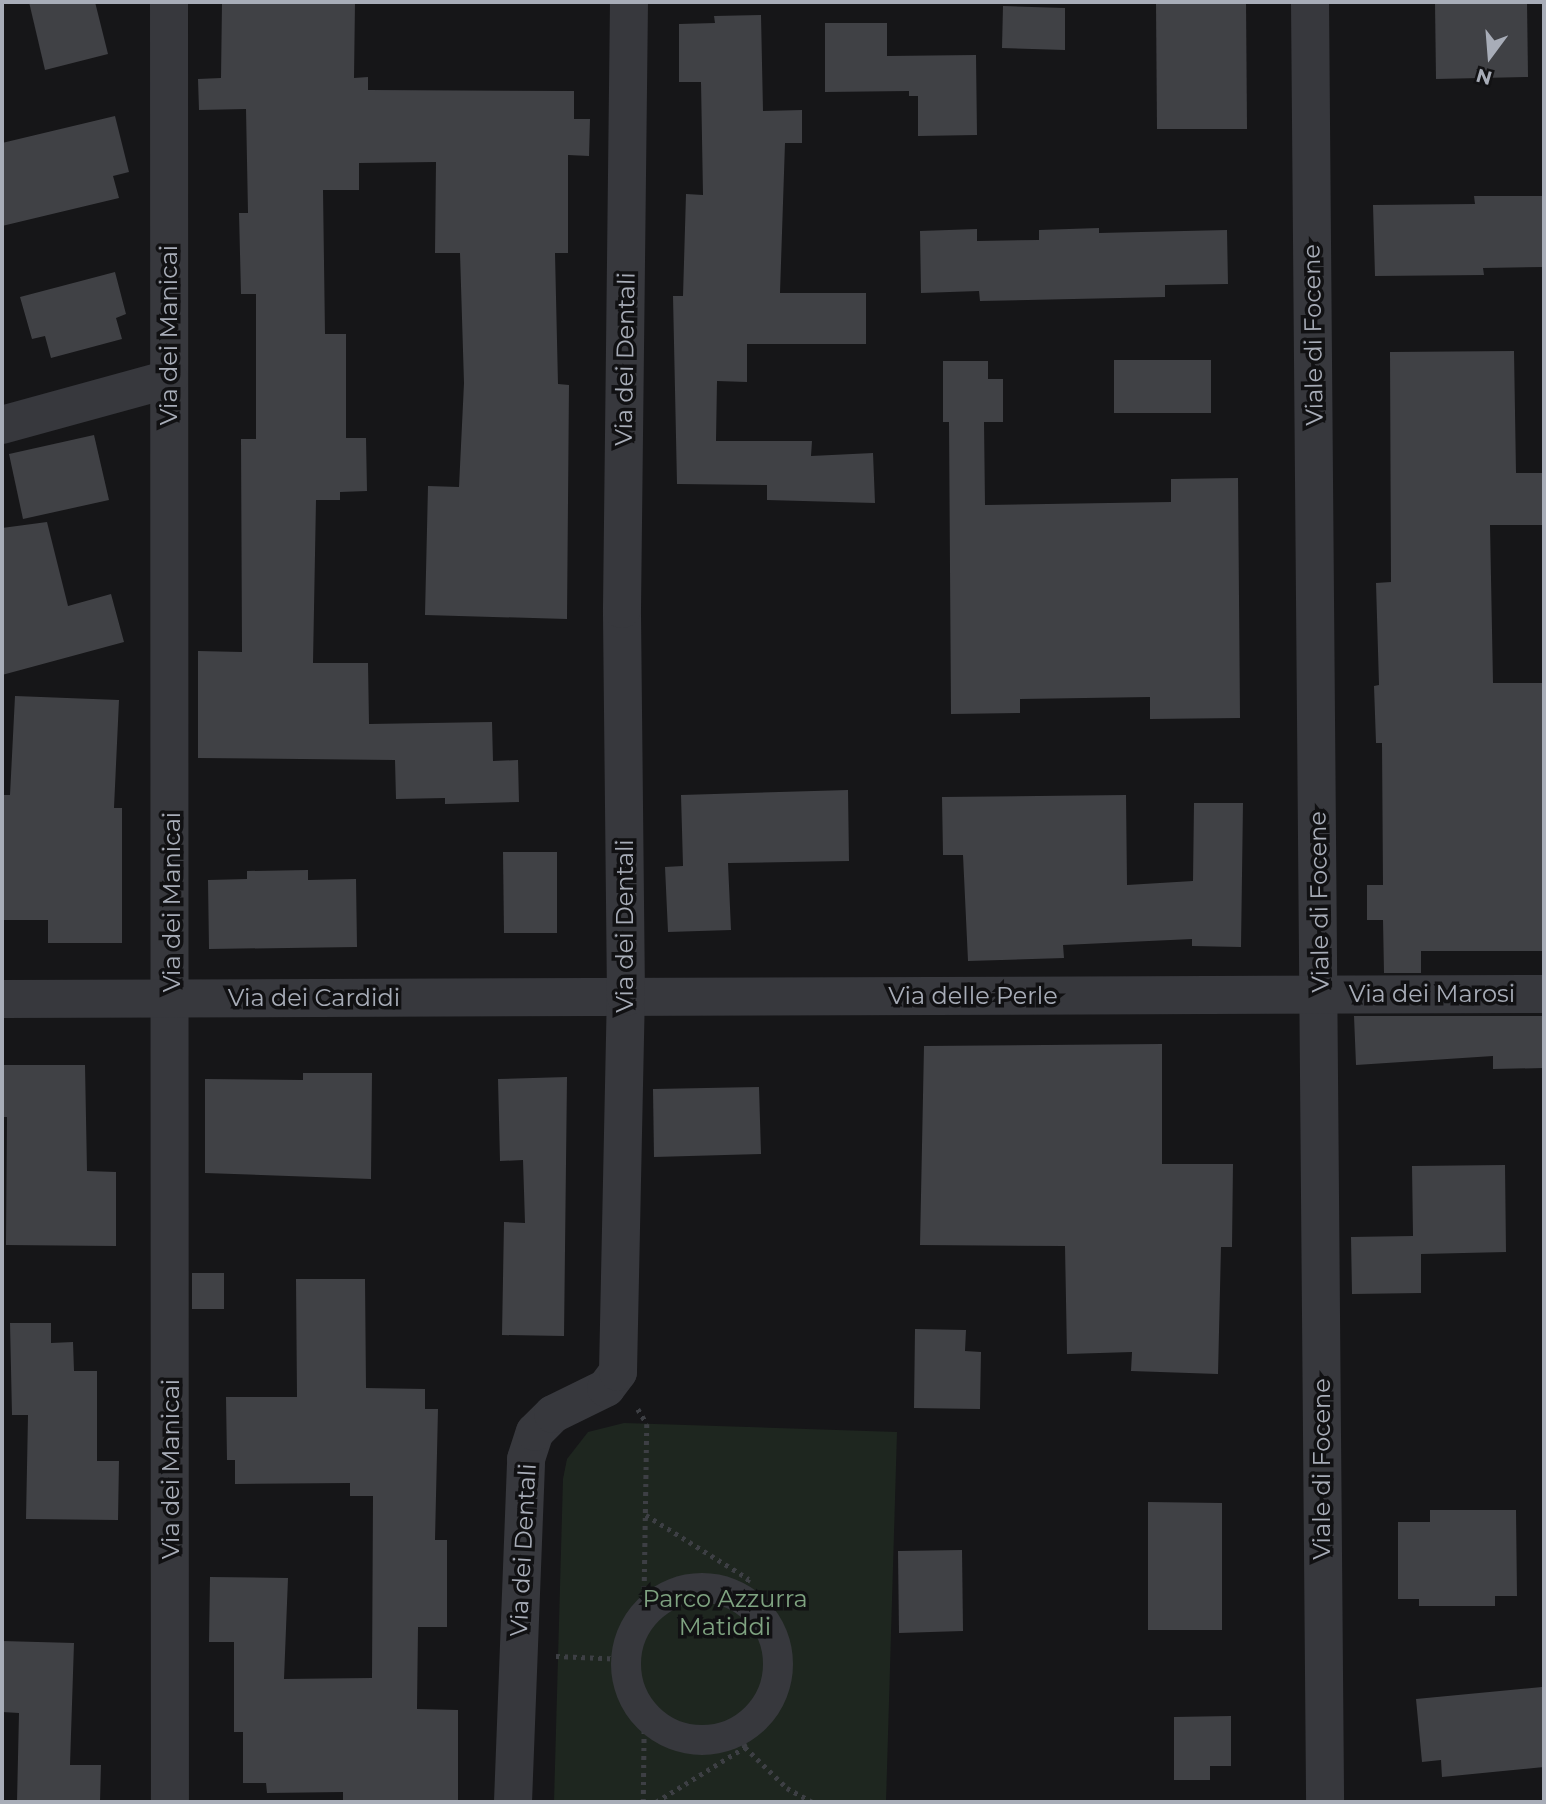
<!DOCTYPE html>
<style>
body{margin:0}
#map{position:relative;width:1546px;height:1804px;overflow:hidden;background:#161618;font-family:Montserrat,sans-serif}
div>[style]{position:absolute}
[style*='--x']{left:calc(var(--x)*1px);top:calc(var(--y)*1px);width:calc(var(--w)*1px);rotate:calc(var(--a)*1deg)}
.green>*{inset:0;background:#1e261f}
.building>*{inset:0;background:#404145}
.path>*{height:4.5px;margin-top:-2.25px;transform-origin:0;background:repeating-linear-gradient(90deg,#3d3f44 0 3.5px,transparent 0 8.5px)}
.pedestrian>*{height:30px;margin:-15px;padding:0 15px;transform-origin:15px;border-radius:15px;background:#37383d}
.pedestrian>.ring{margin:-15px;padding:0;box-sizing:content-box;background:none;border:30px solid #37383d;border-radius:50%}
.minor>*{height:38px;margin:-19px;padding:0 19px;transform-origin:19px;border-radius:19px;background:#37383d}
span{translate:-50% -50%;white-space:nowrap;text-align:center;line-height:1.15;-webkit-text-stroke:7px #111113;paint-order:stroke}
.street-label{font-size:24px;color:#a8adb8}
.park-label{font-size:24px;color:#7fa381}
.frame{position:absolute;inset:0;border:4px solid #a8adb8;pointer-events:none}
.north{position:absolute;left:1455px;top:21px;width:70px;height:70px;-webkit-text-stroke:5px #111113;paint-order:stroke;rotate:196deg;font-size:19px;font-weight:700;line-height:28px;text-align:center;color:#a8adb8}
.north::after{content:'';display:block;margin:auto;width:24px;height:32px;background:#a8adb8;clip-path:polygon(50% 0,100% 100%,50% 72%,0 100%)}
</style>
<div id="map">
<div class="green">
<div style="clip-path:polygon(624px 1423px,897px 1432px,886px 1802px,554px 1802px,563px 1479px,567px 1459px,588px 1432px)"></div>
</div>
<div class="building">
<div style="clip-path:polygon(29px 2px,95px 2px,108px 54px,45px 70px)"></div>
<div style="clip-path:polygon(222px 2px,355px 2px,354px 78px,368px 77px,368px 90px,574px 91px,574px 119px,590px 119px,589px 156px,568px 155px,568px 253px,555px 253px,558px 384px,569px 385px,567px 619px,425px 615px,428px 486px,459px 487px,464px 383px,460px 253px,435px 253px,436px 162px,359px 163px,359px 190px,323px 190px,325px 334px,346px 334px,346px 438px,366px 438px,367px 491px,340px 492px,340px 500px,316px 500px,313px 663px,368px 663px,369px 724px,492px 722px,493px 761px,518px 760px,519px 802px,445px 804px,445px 798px,396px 799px,395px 760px,198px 758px,198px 651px,242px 652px,241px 439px,256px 439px,256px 294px,241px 294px,239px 213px,248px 213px,246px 109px,199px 110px,198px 79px,221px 78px)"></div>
<div style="clip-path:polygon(1156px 2px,1246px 2px,1247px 129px,1157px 129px)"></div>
<div style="clip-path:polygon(1435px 2px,1527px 2px,1528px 77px,1436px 79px)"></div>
<div style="clip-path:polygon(1003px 6px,1065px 8px,1065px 50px,1002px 48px)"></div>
<div style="clip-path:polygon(761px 15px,763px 111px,802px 110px,802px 143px,785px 143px,780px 293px,866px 293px,866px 344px,747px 344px,747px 382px,717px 381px,716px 441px,812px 441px,811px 456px,873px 453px,875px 503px,767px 500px,767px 485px,677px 484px,673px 296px,683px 296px,686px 194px,703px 195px,701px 82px,679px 82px,679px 24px,715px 23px,714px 16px)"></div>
<div style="clip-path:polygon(825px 23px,887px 23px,887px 56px,976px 55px,977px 135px,918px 136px,918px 96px,909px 96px,909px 91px,825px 92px)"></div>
<div style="clip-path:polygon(115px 116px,129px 172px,113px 176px,119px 198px,2px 226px,2px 143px)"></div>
<div style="clip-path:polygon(1474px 196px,1544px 196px,1544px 267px,1483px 268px,1484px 275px,1375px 276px,1373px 205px,1475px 204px)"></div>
<div style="clip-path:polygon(1099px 228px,1099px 233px,1227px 230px,1228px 284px,1165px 285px,1165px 297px,980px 301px,979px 291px,921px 293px,920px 231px,977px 229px,977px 241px,1039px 240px,1039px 230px)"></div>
<div style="clip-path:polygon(115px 272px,126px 314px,116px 318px,122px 339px,51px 358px,45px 336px,32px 339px,20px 297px)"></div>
<div style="clip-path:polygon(1514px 351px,1516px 473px,1544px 473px,1544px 525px,1490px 525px,1493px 683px,1544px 683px,1544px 951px,1421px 951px,1421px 973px,1384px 973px,1383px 920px,1367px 920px,1367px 885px,1383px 885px,1382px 743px,1376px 743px,1374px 686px,1379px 685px,1376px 583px,1391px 582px,1390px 352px)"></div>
<div style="clip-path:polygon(1114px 360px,1211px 360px,1211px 413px,1114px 413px)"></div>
<div style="clip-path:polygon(943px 361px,988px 361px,988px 379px,1003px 379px,1003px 422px,984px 422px,985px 505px,1171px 502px,1171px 479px,1238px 478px,1240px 718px,1150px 719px,1150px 697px,1020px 699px,1020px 713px,951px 714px,949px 422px,943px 422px)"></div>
<div style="clip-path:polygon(94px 435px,109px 500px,23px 519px,9px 454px)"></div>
<div style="clip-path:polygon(47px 522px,68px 606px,111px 594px,124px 642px,2px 675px,2px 528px)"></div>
<div style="clip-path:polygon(15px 696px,119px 700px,114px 808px,122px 808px,122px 943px,48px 943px,48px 920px,2px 920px,2px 795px,10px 795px)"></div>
<div style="clip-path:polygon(848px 790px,849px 861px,728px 863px,731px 930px,668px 932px,665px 867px,683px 866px,681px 795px)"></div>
<div style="clip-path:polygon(1126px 795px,1127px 885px,1193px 881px,1194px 803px,1243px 803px,1241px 947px,1192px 946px,1192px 939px,1063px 945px,1064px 958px,968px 961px,963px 855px,943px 855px,942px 797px)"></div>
<div style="clip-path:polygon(503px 852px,557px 852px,557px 933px,504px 933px)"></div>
<div style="clip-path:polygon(308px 870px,308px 880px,356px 879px,357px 947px,209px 949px,208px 880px,247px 879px,247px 871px)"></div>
<div style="clip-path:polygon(1354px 1016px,1544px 1016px,1544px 1068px,1493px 1069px,1493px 1056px,1356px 1065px)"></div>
<div style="clip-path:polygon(1162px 1044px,1162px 1164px,1233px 1164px,1232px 1247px,1221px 1247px,1218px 1374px,1131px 1371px,1132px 1352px,1067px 1354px,1065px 1246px,920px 1245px,924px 1046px)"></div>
<div style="clip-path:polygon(2px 1065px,85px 1065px,87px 1171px,116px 1172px,116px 1246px,6px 1245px,7px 1117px,2px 1117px)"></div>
<div style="clip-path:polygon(303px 1073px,372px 1073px,371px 1179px,205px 1173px,205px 1079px,303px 1080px)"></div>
<div style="clip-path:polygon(567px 1077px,564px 1336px,502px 1335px,504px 1222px,525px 1223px,523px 1160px,500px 1161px,498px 1079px)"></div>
<div style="clip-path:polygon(759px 1087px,761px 1154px,654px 1157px,653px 1089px)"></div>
<div style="clip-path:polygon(1505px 1165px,1506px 1252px,1421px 1254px,1421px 1293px,1352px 1294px,1351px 1237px,1413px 1236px,1412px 1166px)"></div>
<div style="clip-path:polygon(192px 1273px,224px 1273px,224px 1309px,192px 1309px)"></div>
<div style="clip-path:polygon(296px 1279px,365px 1279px,366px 1388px,425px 1389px,425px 1409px,438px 1409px,435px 1540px,447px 1540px,447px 1627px,418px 1627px,417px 1709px,458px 1710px,458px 1802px,343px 1802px,343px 1792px,267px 1793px,266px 1783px,243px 1783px,243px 1732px,234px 1732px,234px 1642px,209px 1642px,210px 1577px,288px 1578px,284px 1679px,372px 1678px,373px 1496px,350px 1496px,350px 1483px,235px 1484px,235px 1460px,227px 1460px,226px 1397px,297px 1397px)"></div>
<div style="clip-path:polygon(10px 1323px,51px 1323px,51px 1343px,73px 1342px,74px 1371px,97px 1371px,97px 1461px,119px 1461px,118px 1520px,26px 1519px,28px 1415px,12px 1415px)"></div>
<div style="clip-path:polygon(915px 1329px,966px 1330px,965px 1351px,981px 1352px,980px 1409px,914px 1408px)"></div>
<div style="clip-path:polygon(1148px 1502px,1222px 1503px,1222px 1630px,1148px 1630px)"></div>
<div style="clip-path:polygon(1430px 1510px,1516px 1510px,1517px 1596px,1495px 1596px,1495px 1606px,1419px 1606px,1419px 1599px,1398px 1599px,1398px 1522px,1430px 1522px)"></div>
<div style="clip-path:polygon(962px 1550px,963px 1631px,899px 1633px,898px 1551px)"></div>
<div style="clip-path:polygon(2px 1641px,74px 1643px,70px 1765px,101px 1765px,100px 1802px,17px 1802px,19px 1713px,2px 1712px)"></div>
<div style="clip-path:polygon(1542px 1687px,1544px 1767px,1442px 1777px,1441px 1760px,1422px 1762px,1416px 1699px)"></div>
<div style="clip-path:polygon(1231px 1716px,1231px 1766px,1210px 1766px,1210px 1780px,1174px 1780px,1174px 1717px)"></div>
</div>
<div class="path">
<div style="--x:638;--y:1409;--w:17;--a:59"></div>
<div style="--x:647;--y:1424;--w:189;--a:90.9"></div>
<div style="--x:646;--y:1515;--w:121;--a:31.9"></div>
<div style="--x:749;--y:1579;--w:21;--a:119"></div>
<div style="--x:556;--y:1656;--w:69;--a:2.5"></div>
<div style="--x:745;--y:1747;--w:59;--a:44.3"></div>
<div style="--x:787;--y:1788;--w:29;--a:29"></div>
<div style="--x:643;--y:1802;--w:88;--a:-89.3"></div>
<div style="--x:656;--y:1802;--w:105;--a:-31.7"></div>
<div style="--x:745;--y:1747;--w:17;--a:-115"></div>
</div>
<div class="pedestrian">
<div class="ring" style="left:626px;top:1588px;width:122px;height:122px"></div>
</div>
<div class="minor">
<div style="--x:169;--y:2;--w:1800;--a:89.97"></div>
<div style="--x:1310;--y:2;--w:1800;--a:89.52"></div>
<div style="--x:2;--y:425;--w:173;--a:-15.4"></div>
<div style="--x:2;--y:999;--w:1542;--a:-0.19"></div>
<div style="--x:513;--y:1802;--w:343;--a:-87.8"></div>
<div style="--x:526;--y:1459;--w:28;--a:-72"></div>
<div style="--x:535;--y:1432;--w:25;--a:-45"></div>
<div style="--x:553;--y:1414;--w:59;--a:-26.1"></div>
<div style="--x:606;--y:1388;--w:20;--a:-53"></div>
<div style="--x:618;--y:1372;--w:375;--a:-88.8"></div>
<div style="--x:626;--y:997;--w:388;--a:-90.6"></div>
<div style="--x:622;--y:609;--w:607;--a:-89.34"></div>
</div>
<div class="street-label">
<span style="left:169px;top:335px;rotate:-90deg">Via dei Manicai</span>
<span style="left:1313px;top:335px;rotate:-91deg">Viale di Focene</span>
<span style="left:625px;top:359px;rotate:-89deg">Via dei Dentali</span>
<span style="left:172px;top:902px;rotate:-90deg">Via dei Manicai</span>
<span style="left:1319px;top:902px;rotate:-91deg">Viale di Focene</span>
<span style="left:625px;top:926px;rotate:-90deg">Via dei Dentali</span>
<span style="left:1432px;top:994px">Via dei Marosi</span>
<span style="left:973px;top:996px">Via delle Perle</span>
<span style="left:314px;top:998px">Via dei Cardidi</span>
<span style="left:171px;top:1469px;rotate:-90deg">Via dei Manicai</span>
<span style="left:1322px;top:1469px;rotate:-90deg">Viale di Focene</span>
<span style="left:523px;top:1550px;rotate:-87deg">Via dei Dentali</span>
</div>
<div class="park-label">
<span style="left:725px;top:1613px">Parco Azzurra<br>Matiddi</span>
</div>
<div class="frame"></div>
<div class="north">N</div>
</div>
